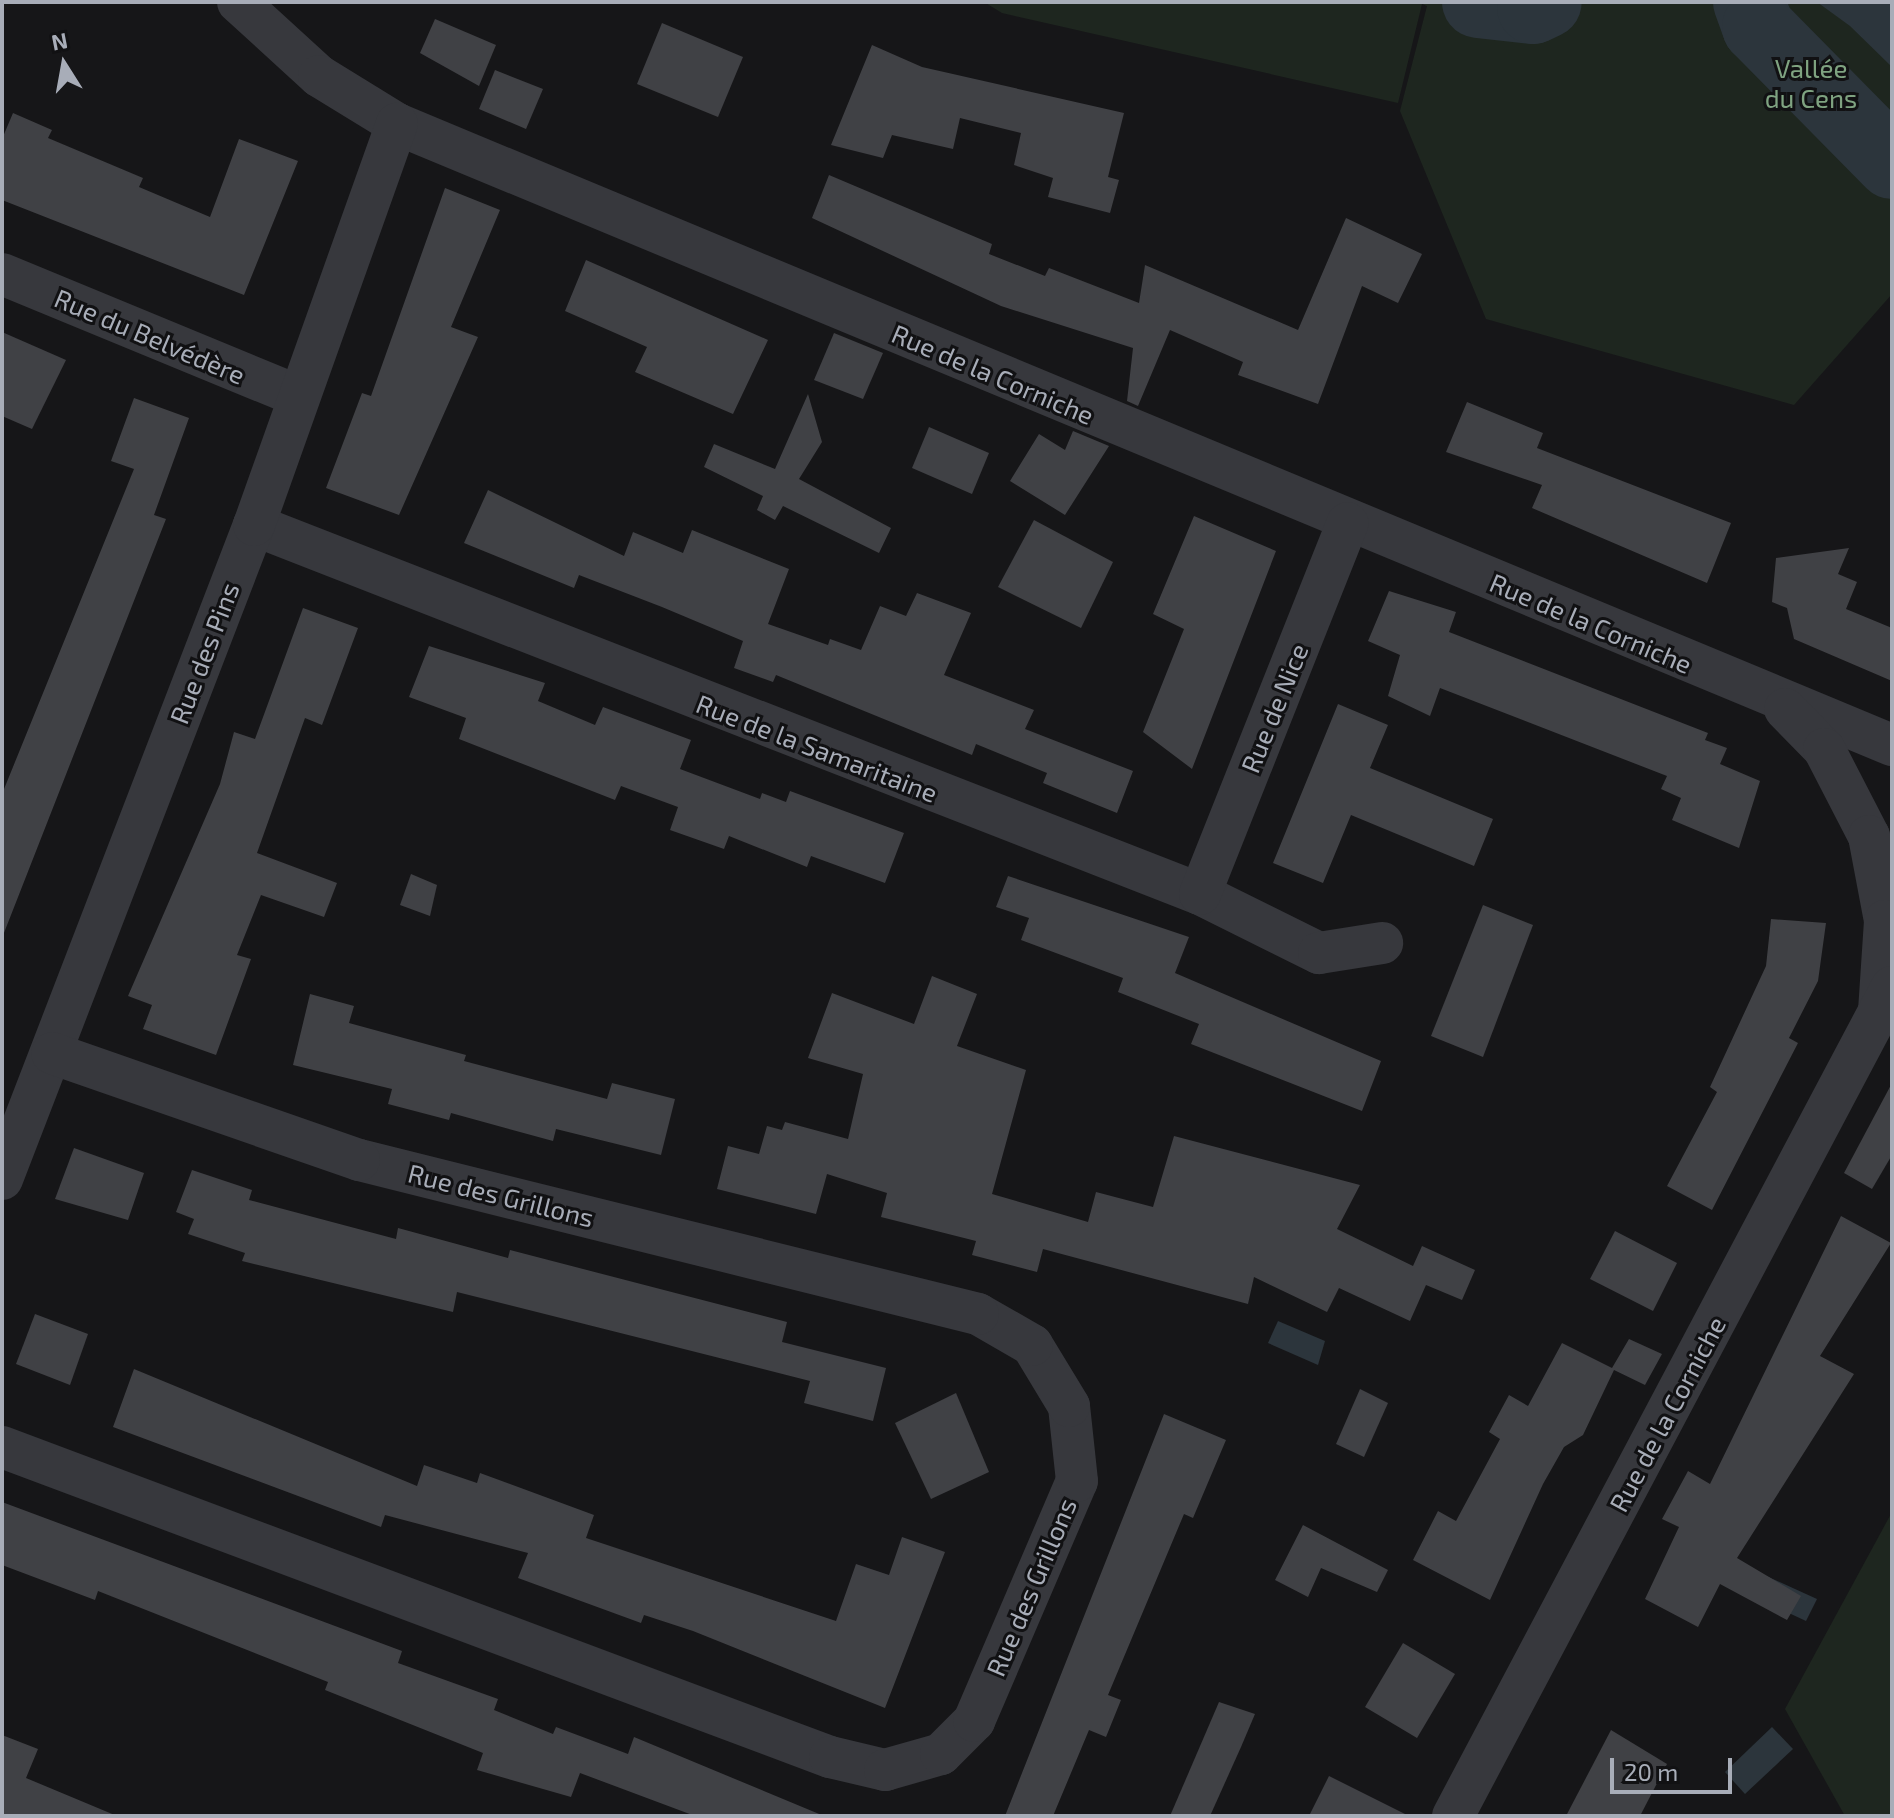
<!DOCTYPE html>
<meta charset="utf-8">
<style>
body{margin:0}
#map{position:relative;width:1894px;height:1818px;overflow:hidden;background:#161618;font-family:"Exo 2",sans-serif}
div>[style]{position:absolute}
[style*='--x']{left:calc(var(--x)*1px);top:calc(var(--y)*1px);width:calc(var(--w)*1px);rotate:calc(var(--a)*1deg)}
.green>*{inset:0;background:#1e261f}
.water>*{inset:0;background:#2c353c}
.river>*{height:72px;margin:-36px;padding:0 36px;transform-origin:36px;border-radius:36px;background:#2c353c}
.building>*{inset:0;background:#404145}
.minor>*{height:42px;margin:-21px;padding:0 21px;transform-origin:21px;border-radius:21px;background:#37383d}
span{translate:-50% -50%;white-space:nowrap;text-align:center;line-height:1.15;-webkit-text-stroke:6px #111113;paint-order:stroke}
.park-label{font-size:26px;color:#7fa381}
.street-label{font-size:26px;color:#a8adb8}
.frame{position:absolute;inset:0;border:4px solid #a8adb8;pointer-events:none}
.north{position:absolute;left:24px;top:24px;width:80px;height:80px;-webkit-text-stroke:6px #111113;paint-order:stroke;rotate:349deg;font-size:22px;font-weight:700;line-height:32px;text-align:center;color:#a8adb8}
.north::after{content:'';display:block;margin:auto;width:28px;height:36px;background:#a8adb8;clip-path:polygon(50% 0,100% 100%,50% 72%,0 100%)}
.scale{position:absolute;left:1610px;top:1758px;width:122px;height:36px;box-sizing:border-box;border:4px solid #a8adb8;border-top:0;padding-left:10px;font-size:24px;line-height:28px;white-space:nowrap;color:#a8adb8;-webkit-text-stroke:6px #111113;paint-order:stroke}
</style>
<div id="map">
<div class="green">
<div style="clip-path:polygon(984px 2px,1860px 2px,1892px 54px,1892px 294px,1794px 405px,1486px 319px,1400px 111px,1427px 6px,1422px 4px,1398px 103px,1002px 13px)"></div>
<div style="clip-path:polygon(1892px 1512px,1892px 1816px,1845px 1816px,1785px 1709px)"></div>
</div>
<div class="water">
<div style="clip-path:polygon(1817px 2px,1892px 2px,1892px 67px,1850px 26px)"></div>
<div style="clip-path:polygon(1278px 1321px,1325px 1341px,1318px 1365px,1268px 1343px)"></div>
<div style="clip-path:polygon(1764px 1575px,1817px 1599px,1806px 1621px,1754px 1597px)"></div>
<div style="clip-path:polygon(1772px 1727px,1793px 1749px,1745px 1794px,1725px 1772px)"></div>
</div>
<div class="river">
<div style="--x:1478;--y:2;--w:55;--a:6.2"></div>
<div style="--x:1533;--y:8;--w:14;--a:-25"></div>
<div style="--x:1749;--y:2;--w:27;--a:70"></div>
<div style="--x:1758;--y:27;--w:191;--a:45.4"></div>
</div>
<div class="building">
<div style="clip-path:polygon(435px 19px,496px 45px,479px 86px,420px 53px)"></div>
<div style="clip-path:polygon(662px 23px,743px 57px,718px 117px,637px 84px)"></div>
<div style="clip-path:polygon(872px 45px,922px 67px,1124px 113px,1108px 177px,1119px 180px,1110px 213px,1048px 197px,1053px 178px,1014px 165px,1021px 133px,960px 118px,953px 149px,892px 135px,883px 158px,831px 145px)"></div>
<div style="clip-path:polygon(495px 70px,543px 89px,526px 129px,479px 109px)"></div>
<div style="clip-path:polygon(13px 113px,52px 130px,48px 138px,143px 178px,139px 187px,210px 217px,239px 139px,298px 161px,244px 295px,2px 200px,2px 139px)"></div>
<div style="clip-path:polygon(829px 175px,992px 244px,989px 254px,1045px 276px,1049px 268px,1139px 303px,1145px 265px,1298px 330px,1346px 218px,1422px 254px,1398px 303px,1362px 286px,1318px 404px,1238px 375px,1243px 362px,1170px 330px,1138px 406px,1127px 401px,1133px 348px,1001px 306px,812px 218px)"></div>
<div style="clip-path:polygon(445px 188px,500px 210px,451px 327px,478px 337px,399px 515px,326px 488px,362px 393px,371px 396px)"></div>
<div style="clip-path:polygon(586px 260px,768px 340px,733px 414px,635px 372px,647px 347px,565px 311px)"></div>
<div style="clip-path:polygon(2px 332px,66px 360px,32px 429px,2px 416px)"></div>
<div style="clip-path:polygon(834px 333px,883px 353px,863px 399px,814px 380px)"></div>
<div style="clip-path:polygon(808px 394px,822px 442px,799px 479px,891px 528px,879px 553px,783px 506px,775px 520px,757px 510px,763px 496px,704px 467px,714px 444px,775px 469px)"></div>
<div style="clip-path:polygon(134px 398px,189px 418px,154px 515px,166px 519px,2px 938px,2px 794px,134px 469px,111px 461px)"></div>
<div style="clip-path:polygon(1467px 402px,1543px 433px,1537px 448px,1731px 523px,1707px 583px,1532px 508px,1542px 485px,1446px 452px)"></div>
<div style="clip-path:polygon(929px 427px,989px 453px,972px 494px,912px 468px)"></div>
<div style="clip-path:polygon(1073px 431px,1109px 446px,1065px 515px,1010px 481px,1039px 434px,1065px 450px)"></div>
<div style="clip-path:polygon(488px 490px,624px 556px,633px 532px,683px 553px,692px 530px,789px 569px,768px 624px,828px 645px,830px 639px,861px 650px,880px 606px,906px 616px,917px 593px,971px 613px,944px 675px,1034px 710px,1025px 729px,1133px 771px,1117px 813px,1043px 783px,1047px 773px,976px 744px,972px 755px,776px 675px,773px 682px,734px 668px,743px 641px,662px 607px,579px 575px,574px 588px,464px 543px)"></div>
<div style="clip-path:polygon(1194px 516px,1276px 551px,1192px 769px,1143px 732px,1184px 629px,1153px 614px)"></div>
<div style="clip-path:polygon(1034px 520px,1113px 562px,1081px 628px,998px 587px)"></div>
<div style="clip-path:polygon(1849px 548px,1838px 574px,1857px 582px,1846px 609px,1892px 628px,1892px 681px,1794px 639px,1787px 608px,1772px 602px,1776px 558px)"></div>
<div style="clip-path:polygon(1389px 591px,1456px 612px,1449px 632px,1708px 733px,1705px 740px,1727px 748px,1720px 764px,1760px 781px,1739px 848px,1672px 820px,1681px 798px,1661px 789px,1667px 776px,1440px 688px,1430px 716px,1388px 696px,1400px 655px,1368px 641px)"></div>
<div style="clip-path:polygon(303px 608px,358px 628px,322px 725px,305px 718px,257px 853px,337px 883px,324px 917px,261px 895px,237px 955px,251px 959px,216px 1055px,143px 1029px,152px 1005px,128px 996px,220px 784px,234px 732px,255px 739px)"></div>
<div style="clip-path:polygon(429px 646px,545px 683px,538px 701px,595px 725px,603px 707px,691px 740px,680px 769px,760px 799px,762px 793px,786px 802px,790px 791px,904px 833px,885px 883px,811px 856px,807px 867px,729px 836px,724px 849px,670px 830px,678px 807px,621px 786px,615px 800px,459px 739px,466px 718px,409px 697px)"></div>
<div style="clip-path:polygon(1338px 704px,1388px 725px,1370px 768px,1493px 819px,1474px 866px,1351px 815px,1323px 883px,1273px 863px)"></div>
<div style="clip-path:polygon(411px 874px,437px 885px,430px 916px,400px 905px)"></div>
<div style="clip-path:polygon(1008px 876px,1189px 937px,1175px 973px,1381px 1061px,1362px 1111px,1191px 1044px,1199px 1024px,1118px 992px,1123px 978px,1021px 940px,1029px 918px,996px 907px)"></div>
<div style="clip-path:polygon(1483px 905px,1533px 925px,1483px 1057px,1431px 1036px)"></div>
<div style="clip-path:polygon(1771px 919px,1826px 923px,1818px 981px,1789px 1038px,1798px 1043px,1712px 1210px,1667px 1186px,1717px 1092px,1710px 1087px,1766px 966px)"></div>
<div style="clip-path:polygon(932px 976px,977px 994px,957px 1046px,1026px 1070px,992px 1194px,1088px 1222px,1096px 1192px,1153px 1207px,1174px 1136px,1360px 1185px,1337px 1229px,1413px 1266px,1422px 1246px,1475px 1270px,1462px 1300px,1426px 1285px,1410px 1321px,1339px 1288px,1327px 1312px,1254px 1277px,1248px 1304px,1043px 1249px,1037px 1272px,972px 1255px,976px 1241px,881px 1217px,887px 1193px,827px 1174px,816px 1214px,717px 1189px,728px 1146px,759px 1154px,767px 1126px,782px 1130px,785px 1122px,848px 1139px,863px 1074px,808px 1058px,832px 993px,914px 1024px)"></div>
<div style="clip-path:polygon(310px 994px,354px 1006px,349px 1023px,466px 1055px,464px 1061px,607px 1099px,612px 1083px,675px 1099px,661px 1155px,556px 1129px,553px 1141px,451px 1113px,449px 1120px,388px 1104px,392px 1089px,293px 1065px)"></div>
<div style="clip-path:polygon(1892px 1083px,1892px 1155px,1872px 1189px,1844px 1173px)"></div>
<div style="clip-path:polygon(74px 1148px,144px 1173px,128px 1220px,55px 1199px)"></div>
<div style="clip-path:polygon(192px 1170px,252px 1190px,249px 1200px,396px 1239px,398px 1228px,508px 1258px,510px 1250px,787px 1322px,782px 1342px,886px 1368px,873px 1421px,804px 1403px,810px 1381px,668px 1345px,457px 1292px,453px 1312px,242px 1261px,245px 1253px,188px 1234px,194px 1219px,176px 1212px)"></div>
<div style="clip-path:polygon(1841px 1216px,1891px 1243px,1820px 1356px,1854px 1374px,1737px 1558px,1801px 1596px,1787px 1620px,1720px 1584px,1698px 1627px,1645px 1599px,1679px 1527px,1662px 1519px,1688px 1471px,1710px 1484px)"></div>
<div style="clip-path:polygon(1615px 1231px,1677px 1263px,1653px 1311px,1590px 1279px)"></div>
<div style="clip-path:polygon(35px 1314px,88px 1334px,70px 1385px,16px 1364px)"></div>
<div style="clip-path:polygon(1629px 1339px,1662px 1354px,1645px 1385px,1614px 1370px,1583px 1435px,1564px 1447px,1543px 1484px,1490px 1600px,1413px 1560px,1438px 1511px,1456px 1521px,1500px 1439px,1489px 1432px,1509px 1395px,1528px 1406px,1562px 1343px,1612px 1368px)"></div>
<div style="clip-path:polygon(134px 1369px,417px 1486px,424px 1465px,477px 1483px,480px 1473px,594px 1515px,586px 1538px,836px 1621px,856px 1564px,889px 1575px,902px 1537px,945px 1552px,885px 1708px,693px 1631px,644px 1615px,641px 1623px,518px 1578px,528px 1553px,385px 1515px,381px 1527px,113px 1427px)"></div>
<div style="clip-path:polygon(1360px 1389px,1388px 1403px,1364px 1457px,1336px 1444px)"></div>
<div style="clip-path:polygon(956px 1393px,989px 1472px,931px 1499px,895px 1423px)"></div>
<div style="clip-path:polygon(1164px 1414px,1226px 1440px,1193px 1518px,1184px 1514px,1108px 1695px,1121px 1700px,1106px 1737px,1089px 1730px,1053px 1816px,1005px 1816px)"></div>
<div style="clip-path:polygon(2px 1502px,402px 1651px,398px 1663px,498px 1699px,494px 1710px,553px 1734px,556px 1727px,628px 1754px,634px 1737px,824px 1816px,695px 1816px,580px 1773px,571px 1797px,477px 1770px,483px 1753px,325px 1690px,328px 1682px,98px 1591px,95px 1600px,2px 1565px)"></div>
<div style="clip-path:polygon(1303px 1525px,1388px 1570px,1377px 1592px,1321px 1568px,1308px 1597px,1275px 1580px)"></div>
<div style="clip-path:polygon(1403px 1643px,1455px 1674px,1417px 1738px,1365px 1707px)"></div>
<div style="clip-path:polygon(1219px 1702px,1255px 1714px,1241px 1747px,1210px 1816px,1170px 1816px)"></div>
<div style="clip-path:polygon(1611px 1730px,1667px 1764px,1640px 1816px,1566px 1816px)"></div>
<div style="clip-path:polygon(2px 1735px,38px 1749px,26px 1778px,117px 1816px,2px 1816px)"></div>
<div style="clip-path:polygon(1329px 1776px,1409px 1816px,1309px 1816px)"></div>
</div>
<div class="minor">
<div style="--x:238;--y:2;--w:110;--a:42.4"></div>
<div style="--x:319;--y:76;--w:92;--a:31.6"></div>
<div style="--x:397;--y:124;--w:1619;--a:22.56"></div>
<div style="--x:2;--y:274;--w:320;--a:22.4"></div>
<div style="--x:254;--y:525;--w:1015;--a:21.31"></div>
<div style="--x:1200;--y:894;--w:133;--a:26.4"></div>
<div style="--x:1319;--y:953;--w:64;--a:-9"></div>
<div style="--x:1785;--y:709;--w:56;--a:45.7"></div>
<div style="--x:1824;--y:749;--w:98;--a:62.7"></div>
<div style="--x:1869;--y:836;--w:86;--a:79.3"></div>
<div style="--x:1885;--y:921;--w:90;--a:93.8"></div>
<div style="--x:1200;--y:894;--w:399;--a:-68.3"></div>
<div style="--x:2;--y:1179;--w:701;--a:-68.93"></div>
<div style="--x:254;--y:525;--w:426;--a:-70.4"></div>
<div style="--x:2;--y:1447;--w:884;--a:20.53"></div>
<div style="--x:830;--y:1757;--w:57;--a:13.3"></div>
<div style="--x:885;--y:1770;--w:58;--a:-15.9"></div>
<div style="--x:941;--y:1754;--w:47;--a:-45"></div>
<div style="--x:974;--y:1721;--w:261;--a:-66.8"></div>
<div style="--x:1077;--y:1481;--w:75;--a:-96.1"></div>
<div style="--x:1069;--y:1406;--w:71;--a:-121.2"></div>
<div style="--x:1032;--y:1345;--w:62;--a:-150.1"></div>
<div style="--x:978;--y:1314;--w:638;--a:-166.03"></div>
<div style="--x:359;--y:1160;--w:325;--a:-160.8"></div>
<div style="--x:1453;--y:1816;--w:938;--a:-62.1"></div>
</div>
<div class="park-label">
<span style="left:1811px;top:83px">Vallée<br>du Cens</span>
</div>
<div class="street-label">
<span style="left:150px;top:336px;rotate:23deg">Rue du Belvédère</span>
<span style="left:993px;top:374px;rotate:23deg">Rue de la Corniche</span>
<span style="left:1591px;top:623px;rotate:23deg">Rue de la Corniche</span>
<span style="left:204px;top:653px;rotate:-69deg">Rue des Pins</span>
<span style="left:1274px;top:708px;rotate:-68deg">Rue de Nice</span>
<span style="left:817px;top:748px;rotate:21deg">Rue de la Samaritaine</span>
<span style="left:501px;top:1195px;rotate:14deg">Rue des Grillons</span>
<span style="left:1667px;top:1414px;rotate:-62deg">Rue de la Corniche</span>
<span style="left:1031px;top:1587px;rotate:-67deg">Rue des Grillons</span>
</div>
<div class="frame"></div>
<div class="north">N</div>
<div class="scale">20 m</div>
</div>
